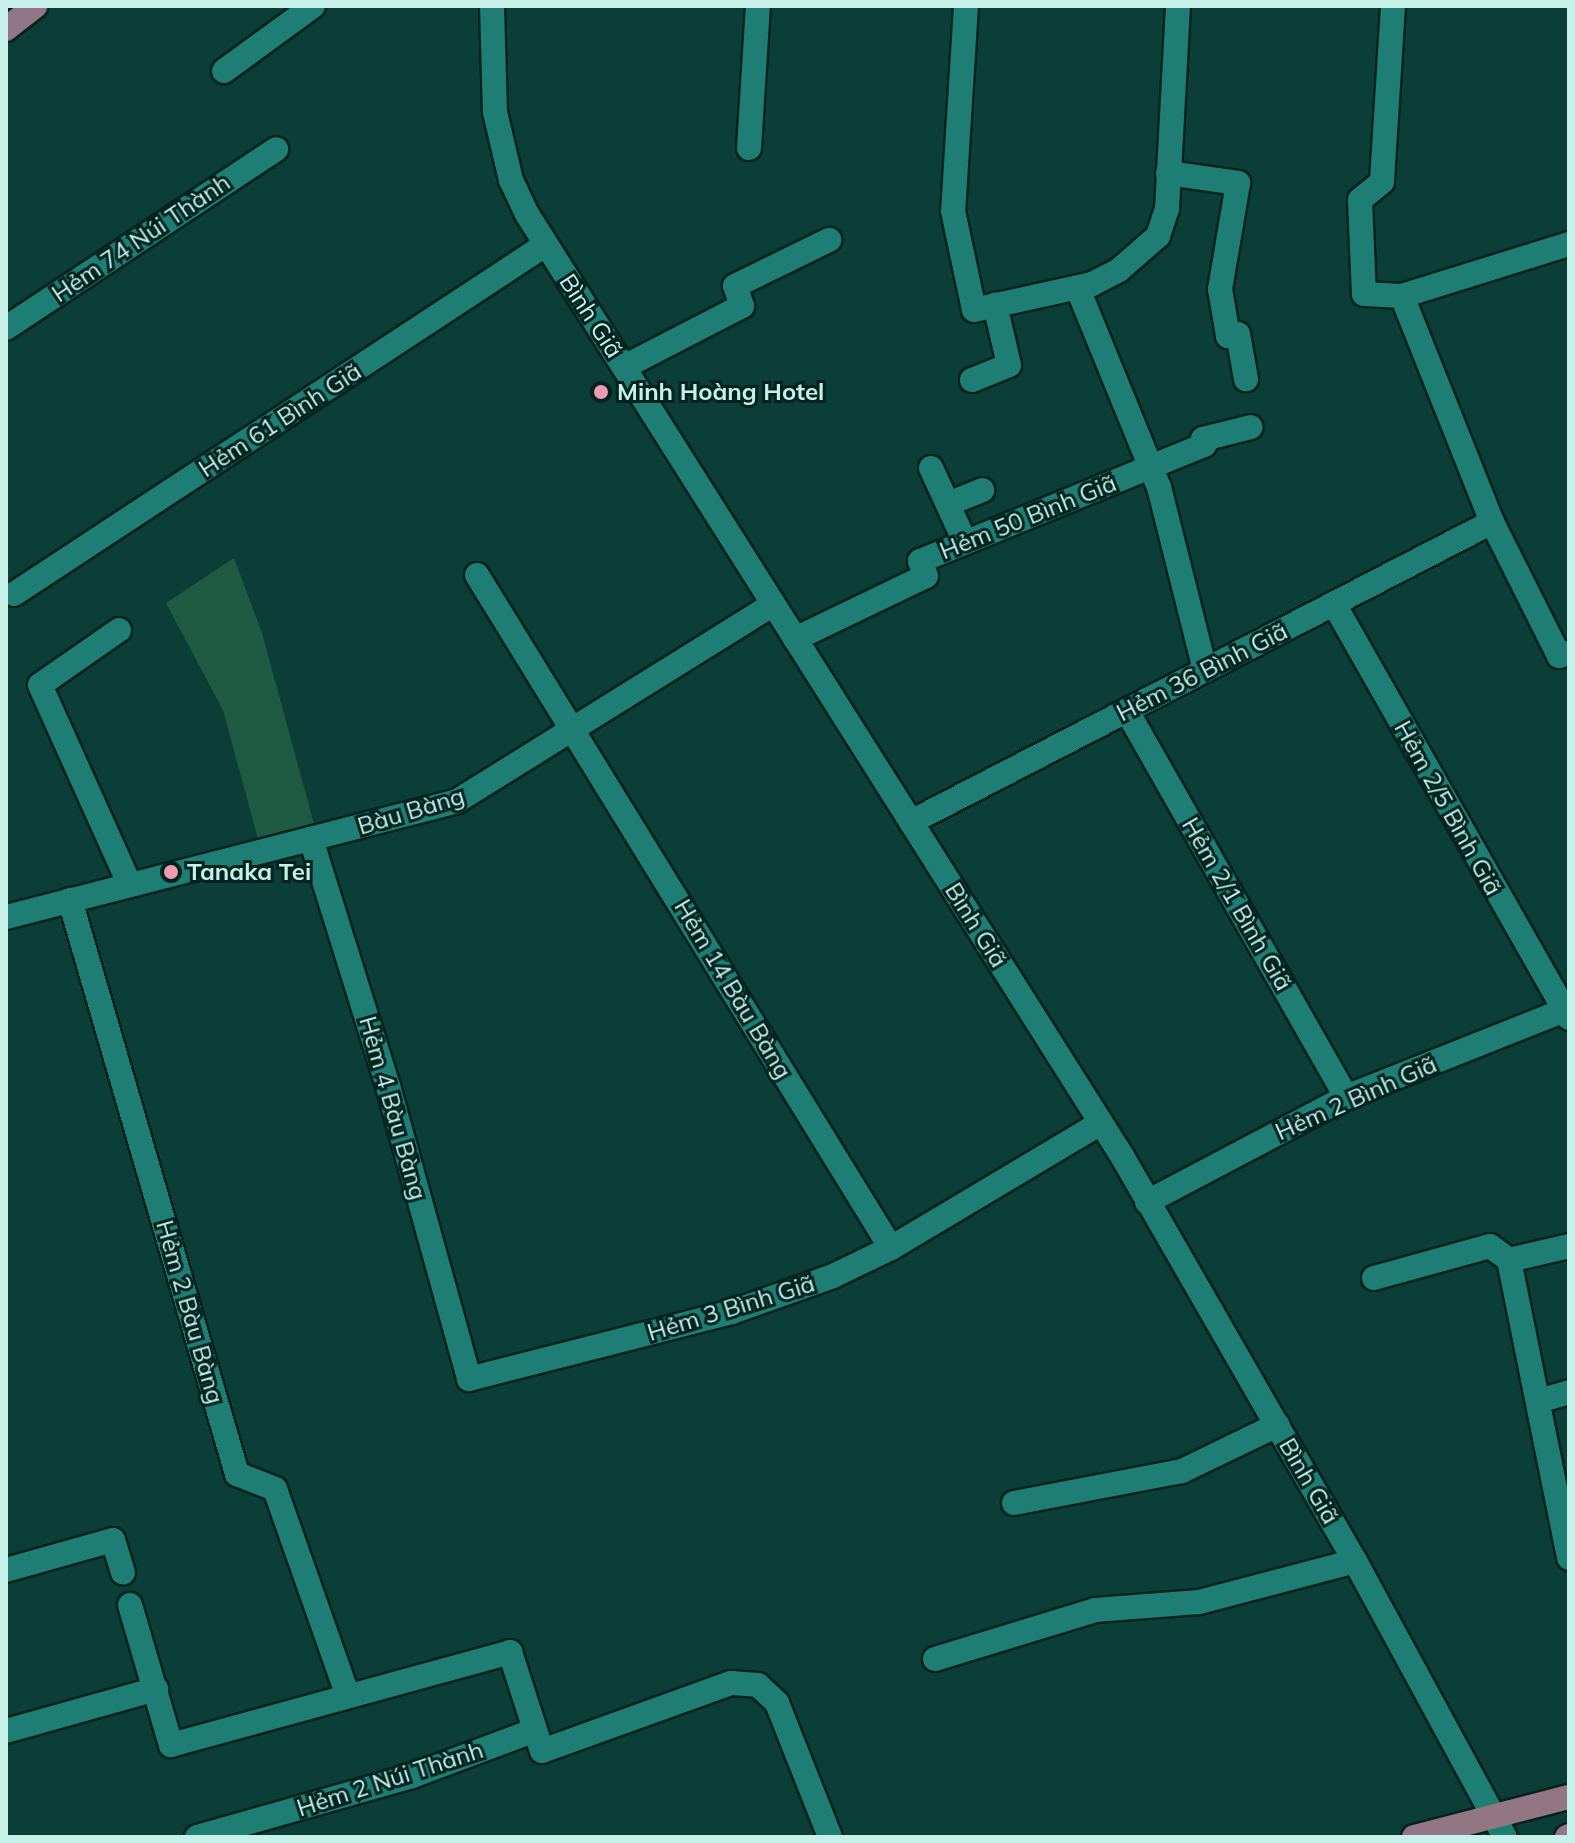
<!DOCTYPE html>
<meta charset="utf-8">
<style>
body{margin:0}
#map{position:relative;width:1575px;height:1843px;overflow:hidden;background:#0c3e38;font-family:Mulish,sans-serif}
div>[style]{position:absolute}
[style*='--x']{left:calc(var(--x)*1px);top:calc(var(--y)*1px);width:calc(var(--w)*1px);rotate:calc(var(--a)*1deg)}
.building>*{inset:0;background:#1f5b43}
.roads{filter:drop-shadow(2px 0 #06221f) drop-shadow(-2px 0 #06221f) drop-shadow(0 2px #06221f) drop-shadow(0 -2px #06221f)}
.minor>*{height:24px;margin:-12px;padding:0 12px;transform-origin:12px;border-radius:12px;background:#1e7e73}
.major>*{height:24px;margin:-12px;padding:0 12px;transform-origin:12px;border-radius:12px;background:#927684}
.dots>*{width:22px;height:22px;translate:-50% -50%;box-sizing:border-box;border:4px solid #00231f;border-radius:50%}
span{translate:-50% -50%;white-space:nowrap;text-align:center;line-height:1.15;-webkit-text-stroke:6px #00231f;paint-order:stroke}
.street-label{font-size:24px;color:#c7f0e9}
.poi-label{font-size:24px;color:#c7f0e9;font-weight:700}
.left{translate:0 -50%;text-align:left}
.frame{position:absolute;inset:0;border:8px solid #c7f0e9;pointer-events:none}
</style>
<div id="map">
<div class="building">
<div style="clip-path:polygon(234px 558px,262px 633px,314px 824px,258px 839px,223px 710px,166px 603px)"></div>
</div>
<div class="roads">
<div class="minor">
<div style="--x:492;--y:6;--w:106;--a:88.4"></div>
<div style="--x:495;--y:112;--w:70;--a:76.8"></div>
<div style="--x:511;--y:180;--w:38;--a:65"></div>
<div style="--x:527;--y:214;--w:1114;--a:57.72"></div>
<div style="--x:1122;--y:1156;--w:467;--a:60.1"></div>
<div style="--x:1355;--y:1561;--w:314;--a:61.5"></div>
<div style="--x:966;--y:6;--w:205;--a:93.6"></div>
<div style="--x:953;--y:211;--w:101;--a:78"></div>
<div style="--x:974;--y:310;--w:121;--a:-12.4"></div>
<div style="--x:1092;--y:284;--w:30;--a:-27"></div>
<div style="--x:1119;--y:270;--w:52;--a:-41.1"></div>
<div style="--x:1158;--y:236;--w:28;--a:-72"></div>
<div style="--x:1167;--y:209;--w:203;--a:-86.9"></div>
<div style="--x:1393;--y:6;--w:176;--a:93.6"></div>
<div style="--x:1382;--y:182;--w:28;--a:141"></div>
<div style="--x:1360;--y:200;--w:94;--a:87.6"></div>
<div style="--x:1364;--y:294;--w:38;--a:3"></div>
<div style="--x:1402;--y:296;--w:175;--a:-17.3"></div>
<div style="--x:224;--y:71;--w:110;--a:-36.1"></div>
<div style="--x:749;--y:148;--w:142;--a:-86.4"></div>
<div style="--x:1168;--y:173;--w:71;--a:8.1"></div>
<div style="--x:1238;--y:183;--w:108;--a:99.6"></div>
<div style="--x:1220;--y:289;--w:48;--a:80.3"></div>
<div style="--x:1228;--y:336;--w:10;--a:-11"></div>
<div style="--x:1238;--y:334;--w:46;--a:79.9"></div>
<div style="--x:1078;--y:289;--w:214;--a:67.8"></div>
<div style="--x:1159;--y:487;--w:189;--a:75.9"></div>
<div style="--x:1402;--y:296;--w:243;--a:68.3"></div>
<div style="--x:1492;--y:522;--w:150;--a:63.4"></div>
<div style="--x:1559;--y:656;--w:10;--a:-17"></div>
<div style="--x:6;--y:328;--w:324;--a:-33.5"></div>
<div style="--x:624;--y:367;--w:133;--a:-27.3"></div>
<div style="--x:742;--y:306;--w:21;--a:-109"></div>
<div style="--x:735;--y:286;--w:105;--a:-26.1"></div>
<div style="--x:972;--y:380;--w:40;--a:-22"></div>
<div style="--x:1009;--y:365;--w:62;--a:-103.1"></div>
<div style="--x:931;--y:468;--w:81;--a:65.3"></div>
<div style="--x:948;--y:504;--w:37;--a:-22"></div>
<div style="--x:477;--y:575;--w:790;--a:58.4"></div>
<div style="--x:14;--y:594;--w:635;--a:-33.31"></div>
<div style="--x:1334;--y:604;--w:476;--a:60.4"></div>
<div style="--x:119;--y:630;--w:96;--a:145.2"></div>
<div style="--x:40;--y:685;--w:219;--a:65.8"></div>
<div style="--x:795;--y:639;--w:145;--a:-25.7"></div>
<div style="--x:926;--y:576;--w:16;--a:-112"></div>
<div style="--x:920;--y:561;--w:307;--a:-22.2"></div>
<div style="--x:1204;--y:445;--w:6;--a:-99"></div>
<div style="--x:1203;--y:439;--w:49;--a:-14"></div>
<div style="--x:1127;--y:711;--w:444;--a:60.4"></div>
<div style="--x:911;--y:822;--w:654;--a:-27.31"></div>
<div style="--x:311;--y:839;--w:259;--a:72.7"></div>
<div style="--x:388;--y:1086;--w:304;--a:74.5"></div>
<div style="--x:469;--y:1379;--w:271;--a:-14.3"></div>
<div style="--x:732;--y:1312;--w:107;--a:-19.6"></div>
<div style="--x:833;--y:1276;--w:64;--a:-25.8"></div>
<div style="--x:891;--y:1248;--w:244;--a:-30.8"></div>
<div style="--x:70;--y:900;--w:598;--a:73.78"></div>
<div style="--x:237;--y:1474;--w:41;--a:21.5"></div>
<div style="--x:275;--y:1489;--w:219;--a:70.6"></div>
<div style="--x:6;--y:917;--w:466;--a:-14.4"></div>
<div style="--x:457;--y:801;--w:372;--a:-31.9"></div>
<div style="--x:1147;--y:1202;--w:225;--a:-27.8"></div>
<div style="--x:1346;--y:1097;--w:232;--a:-21.7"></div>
<div style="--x:1509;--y:1260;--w:62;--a:-13.1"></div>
<div style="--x:1374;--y:1278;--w:120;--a:-15.4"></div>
<div style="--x:1490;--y:1246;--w:24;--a:36"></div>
<div style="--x:1509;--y:1260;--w:304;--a:78.6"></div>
<div style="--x:1538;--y:1401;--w:32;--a:-16"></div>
<div style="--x:1014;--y:1503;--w:171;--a:-10.8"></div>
<div style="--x:1182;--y:1471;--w:106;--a:-25.8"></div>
<div style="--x:6;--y:1570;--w:111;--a:-15.7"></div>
<div style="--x:113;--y:1540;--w:34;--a:73"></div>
<div style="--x:130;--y:1605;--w:146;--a:73.7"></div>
<div style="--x:171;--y:1745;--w:352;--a:-15.3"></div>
<div style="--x:510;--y:1652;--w:104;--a:72.1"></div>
<div style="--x:542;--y:1751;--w:201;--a:-19.8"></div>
<div style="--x:731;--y:1683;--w:27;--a:4"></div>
<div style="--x:758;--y:1685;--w:26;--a:43"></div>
<div style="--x:777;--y:1703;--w:144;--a:68.4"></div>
<div style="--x:935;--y:1659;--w:167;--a:-17"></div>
<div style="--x:1095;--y:1610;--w:104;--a:-4.4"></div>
<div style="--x:1199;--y:1602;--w:161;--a:-14.7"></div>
<div style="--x:6;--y:1731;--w:156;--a:-15.6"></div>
<div style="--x:197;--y:1837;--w:223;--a:-15.8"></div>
<div style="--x:412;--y:1776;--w:131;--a:-20.5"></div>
</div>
<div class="major">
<div style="--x:6;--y:29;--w:37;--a:-38"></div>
<div style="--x:1414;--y:1837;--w:160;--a:-14.5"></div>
<div style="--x:1567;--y:1837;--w:2;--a:-27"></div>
</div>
</div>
<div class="dots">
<div style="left:601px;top:392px;background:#f29ab0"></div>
<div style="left:171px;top:872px;background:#f29ab0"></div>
</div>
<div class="street-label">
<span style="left:141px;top:238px;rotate:-34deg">Hẻm 74 Núi Thành</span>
<span style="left:591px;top:316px;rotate:57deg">Bình Giã</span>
<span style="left:280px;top:420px;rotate:-33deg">Hẻm 61 Bình Giã</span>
<span style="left:1028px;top:517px;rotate:-22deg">Hẻm 50 Bình Giã</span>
<span style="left:1202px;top:672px;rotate:-27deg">Hẻm 36 Bình Giã</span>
<span style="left:1448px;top:808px;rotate:61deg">Hẻm 2/5 Bình Giã</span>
<span style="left:411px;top:811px;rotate:-17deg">Bàu Bàng</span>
<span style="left:1237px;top:904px;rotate:60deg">Hẻm 2/1 Bình Giã</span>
<span style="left:976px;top:925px;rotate:58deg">Bình Giã</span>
<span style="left:733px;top:989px;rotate:59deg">Hẻm 14 Bàu Bàng</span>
<span style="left:1356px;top:1098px;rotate:-24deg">Hẻm 2 Bình Giã</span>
<span style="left:393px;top:1108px;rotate:74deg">Hẻm 4 Bàu Bàng</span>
<span style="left:731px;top:1308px;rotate:-17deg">Hẻm 3 Bình Giã</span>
<span style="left:190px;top:1312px;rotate:74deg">Hẻm 2 Bàu Bàng</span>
<span style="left:1309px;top:1481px;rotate:60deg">Bình Giã</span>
<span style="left:390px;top:1779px;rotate:-18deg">Hẻm 2 Núi Thành</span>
</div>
<div class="poi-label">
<span class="left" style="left:617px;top:392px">Minh Hoàng Hotel</span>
<span class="left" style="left:187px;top:872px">Tanaka Tei</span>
</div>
<div class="frame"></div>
</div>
